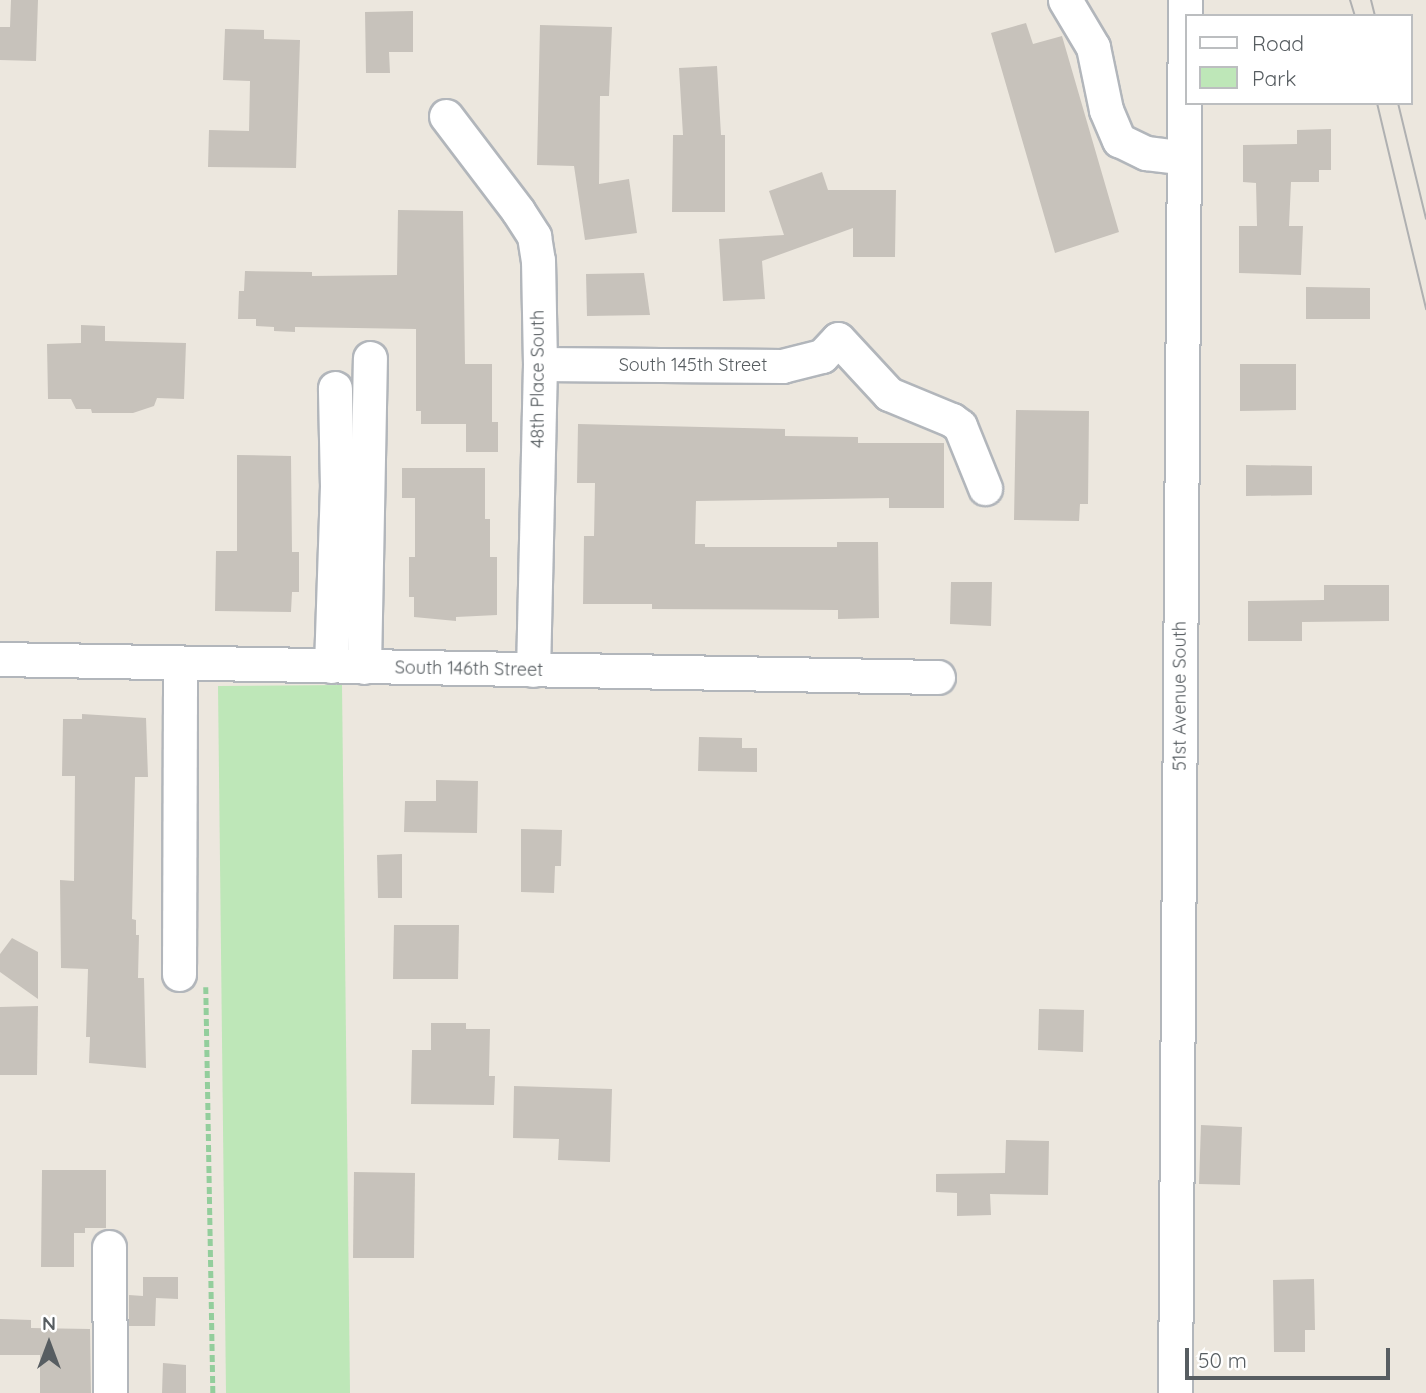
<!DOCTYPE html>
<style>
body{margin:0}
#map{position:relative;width:1426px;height:1393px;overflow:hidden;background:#ece7de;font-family:Quicksand,sans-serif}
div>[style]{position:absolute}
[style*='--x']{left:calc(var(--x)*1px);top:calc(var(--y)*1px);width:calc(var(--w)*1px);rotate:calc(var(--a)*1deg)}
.green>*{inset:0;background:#bee7b8}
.building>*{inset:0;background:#c7c2bb}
.path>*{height:4.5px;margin-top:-2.25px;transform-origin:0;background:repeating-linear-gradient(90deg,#93ce9c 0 7px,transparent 0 10.5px)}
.roads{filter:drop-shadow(2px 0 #b2b6bb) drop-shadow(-2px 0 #b2b6bb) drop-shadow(0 2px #b2b6bb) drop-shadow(0 -2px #b2b6bb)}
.minor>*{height:33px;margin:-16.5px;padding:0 16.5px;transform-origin:16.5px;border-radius:16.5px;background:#fff}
.tram>*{height:2px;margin:-1px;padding:0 1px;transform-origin:1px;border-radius:1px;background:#afb0b1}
span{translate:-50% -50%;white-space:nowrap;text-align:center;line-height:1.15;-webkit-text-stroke:5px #fff;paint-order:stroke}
.street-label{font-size:18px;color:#575d61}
.legend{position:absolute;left:1185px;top:14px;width:228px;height:91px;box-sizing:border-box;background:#fff;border:2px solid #bcbec0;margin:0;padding:9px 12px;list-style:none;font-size:21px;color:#575d61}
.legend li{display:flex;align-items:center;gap:14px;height:35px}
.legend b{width:35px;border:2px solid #bcbec0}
.north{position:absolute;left:14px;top:1309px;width:70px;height:70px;-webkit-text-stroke:5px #fff;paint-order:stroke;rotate:0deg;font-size:19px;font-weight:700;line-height:28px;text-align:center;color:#575d61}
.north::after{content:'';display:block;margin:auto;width:24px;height:32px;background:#575d61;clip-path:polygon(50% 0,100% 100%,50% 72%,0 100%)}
.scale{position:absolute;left:1185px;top:1348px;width:205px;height:32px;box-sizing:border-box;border:4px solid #575d61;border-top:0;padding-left:9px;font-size:21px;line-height:24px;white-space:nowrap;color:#575d61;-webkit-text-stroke:5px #fff;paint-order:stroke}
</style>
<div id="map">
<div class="green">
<div style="clip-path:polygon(342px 685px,350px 1393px,226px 1393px,218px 686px)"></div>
</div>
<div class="building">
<div style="clip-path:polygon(11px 0,38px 0,36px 61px,0 60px,0 27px,10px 27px)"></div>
<div style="clip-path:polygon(413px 11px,413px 52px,389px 52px,390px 73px,366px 73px,365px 12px)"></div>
<div style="clip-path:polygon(1026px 23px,1033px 44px,1062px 36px,1119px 232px,1055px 253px,991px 33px)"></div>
<div style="clip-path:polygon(540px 25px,612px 27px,609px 96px,600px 96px,599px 184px,629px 179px,637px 233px,585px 240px,574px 166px,537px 165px)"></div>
<div style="clip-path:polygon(225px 29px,264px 30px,264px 39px,300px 40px,296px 168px,208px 167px,209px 130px,249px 131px,250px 81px,223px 80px)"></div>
<div style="clip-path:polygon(717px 66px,721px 135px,725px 135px,725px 212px,672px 212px,673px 135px,683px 135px,679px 68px)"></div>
<div style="clip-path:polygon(1331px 129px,1331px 170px,1319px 170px,1319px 182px,1291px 182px,1289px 226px,1303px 226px,1301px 275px,1239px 273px,1239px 226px,1257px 226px,1256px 183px,1243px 182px,1243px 145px,1297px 144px,1297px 130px)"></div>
<div style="clip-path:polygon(822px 172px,828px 190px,896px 190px,895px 257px,853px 257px,853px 228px,762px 261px,765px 299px,723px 301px,719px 239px,784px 235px,769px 191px)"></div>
<div style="clip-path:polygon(398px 210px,463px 211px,465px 364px,492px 364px,492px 422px,498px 422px,498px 452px,466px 452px,466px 424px,421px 424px,421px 411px,416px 411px,416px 329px,295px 327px,295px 332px,274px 331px,274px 327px,256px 326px,256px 319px,238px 319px,239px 291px,244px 291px,245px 271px,312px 272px,312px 276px,397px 275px)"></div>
<div style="clip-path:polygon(644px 273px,650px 315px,587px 316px,586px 274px)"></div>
<div style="clip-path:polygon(1306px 287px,1370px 288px,1370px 319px,1306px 319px)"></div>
<div style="clip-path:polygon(81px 325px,105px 326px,105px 341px,186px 343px,184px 399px,157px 398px,154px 406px,133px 413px,92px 413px,91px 409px,76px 409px,71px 399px,48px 399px,47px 344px,81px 343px)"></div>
<div style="clip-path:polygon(1240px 364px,1296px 364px,1296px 410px,1240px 411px)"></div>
<div style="clip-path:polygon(1016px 410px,1089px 411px,1088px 504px,1080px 504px,1079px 521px,1014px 520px)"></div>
<div style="clip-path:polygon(578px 424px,785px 429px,785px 436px,858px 437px,858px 443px,944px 443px,944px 508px,889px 508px,889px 498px,696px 501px,695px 544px,705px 544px,705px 547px,837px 547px,837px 542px,878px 542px,879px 618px,838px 619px,838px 610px,652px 609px,652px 604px,583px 604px,584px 536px,594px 536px,595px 483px,577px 483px)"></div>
<div style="clip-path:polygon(237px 455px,291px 456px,292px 552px,299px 552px,299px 592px,292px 592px,291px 612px,215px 611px,216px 551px,237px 551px)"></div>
<div style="clip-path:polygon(1246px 465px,1312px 466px,1312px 495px,1246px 496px)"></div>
<div style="clip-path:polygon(402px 468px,485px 468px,485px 519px,490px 519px,490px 557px,497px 557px,497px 615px,456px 617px,456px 621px,414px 617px,414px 597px,409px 597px,409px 557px,415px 557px,415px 498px,402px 498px)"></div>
<div style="clip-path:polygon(951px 582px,992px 582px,991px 626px,950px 624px)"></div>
<div style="clip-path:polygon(1324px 585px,1389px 585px,1389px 621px,1302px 622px,1302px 641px,1248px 641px,1248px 601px,1324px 600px)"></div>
<div style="clip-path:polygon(82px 714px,146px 718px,148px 777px,135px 777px,132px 919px,136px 920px,136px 935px,139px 935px,138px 978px,144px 978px,146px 1068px,89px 1063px,90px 1037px,86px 1037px,88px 969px,61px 968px,60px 880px,74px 881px,75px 776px,62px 776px,63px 719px,82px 719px)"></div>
<div style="clip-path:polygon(699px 737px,742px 738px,742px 748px,757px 748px,757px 772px,698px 771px)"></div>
<div style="clip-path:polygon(436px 780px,478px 781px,477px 833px,404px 832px,405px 801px,436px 801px)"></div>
<div style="clip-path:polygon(521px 829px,562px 830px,561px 866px,555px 866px,554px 893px,521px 892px)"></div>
<div style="clip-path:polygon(402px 854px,402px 898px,378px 898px,377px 855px)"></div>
<div style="clip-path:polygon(394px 925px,459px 925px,458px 979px,393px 979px)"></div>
<div style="clip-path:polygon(12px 938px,38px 952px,38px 999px,0 972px,0 954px)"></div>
<div style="clip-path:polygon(38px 1006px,37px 1075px,0 1075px,0 1007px)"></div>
<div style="clip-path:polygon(1039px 1009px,1084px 1010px,1083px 1052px,1038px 1050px)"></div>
<div style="clip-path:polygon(431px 1023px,466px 1023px,466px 1029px,490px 1029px,489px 1076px,495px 1076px,494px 1105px,411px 1104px,412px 1050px,431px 1050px)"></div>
<div style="clip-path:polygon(514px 1086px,612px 1089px,610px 1162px,558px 1160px,559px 1139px,513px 1138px)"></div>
<div style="clip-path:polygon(1201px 1125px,1242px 1127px,1240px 1185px,1199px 1184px)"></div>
<div style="clip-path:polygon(1006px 1140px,1049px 1141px,1048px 1195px,990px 1194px,991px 1215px,957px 1216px,957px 1193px,936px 1192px,936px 1174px,1005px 1173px)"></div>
<div style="clip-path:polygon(42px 1170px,106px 1170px,106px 1228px,85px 1228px,85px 1233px,74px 1233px,74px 1267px,41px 1267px)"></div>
<div style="clip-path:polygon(354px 1172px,415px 1173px,414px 1258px,353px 1258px)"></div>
<div style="clip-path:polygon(143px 1277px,178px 1277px,178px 1299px,156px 1298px,155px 1326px,129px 1326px,129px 1295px,143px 1296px)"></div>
<div style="clip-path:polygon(1314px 1279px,1315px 1330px,1305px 1330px,1305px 1352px,1274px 1352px,1273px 1280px)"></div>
<div style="clip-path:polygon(0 1319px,31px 1320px,31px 1328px,90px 1329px,91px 1393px,40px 1393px,40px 1355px,0 1355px)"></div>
<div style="clip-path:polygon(163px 1363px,186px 1365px,186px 1393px,162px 1393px)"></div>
</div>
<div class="path">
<div style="--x:206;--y:987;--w:406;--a:89"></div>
</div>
<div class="roads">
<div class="minor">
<div style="--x:1065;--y:0;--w:55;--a:59.2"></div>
<div style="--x:1093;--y:47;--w:64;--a:78.3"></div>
<div style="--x:1106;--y:110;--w:33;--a:67"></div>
<div style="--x:1119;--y:140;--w:30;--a:26"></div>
<div style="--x:1146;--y:153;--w:38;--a:7"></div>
<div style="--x:446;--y:116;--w:119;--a:52.8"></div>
<div style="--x:518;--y:211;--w:30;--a:57"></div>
<div style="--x:534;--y:236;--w:24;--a:81"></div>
<div style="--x:538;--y:260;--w:104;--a:88.9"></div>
<div style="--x:540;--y:364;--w:306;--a:91.3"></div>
<div style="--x:540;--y:364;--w:242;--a:0.5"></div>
<div style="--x:782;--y:366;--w:41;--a:-14"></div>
<div style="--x:822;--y:356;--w:23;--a:-47"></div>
<div style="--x:838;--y:339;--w:75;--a:47.2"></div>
<div style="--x:889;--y:394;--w:68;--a:22.4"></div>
<div style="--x:952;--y:420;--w:10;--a:37"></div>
<div style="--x:960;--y:426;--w:67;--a:68"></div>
<div style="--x:0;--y:659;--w:938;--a:1.1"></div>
<div style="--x:331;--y:666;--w:179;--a:-88.1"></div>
<div style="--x:337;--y:487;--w:99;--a:-91.2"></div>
<div style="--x:364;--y:667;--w:309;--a:-88.9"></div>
<div style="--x:179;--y:974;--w:311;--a:-89.8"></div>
<div style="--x:109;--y:1247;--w:146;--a:89.6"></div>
<div style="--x:1175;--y:1393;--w:1393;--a:-89.59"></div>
</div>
</div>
<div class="tram">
<div style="--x:1350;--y:0;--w:17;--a:73"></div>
<div style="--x:1371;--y:0;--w:16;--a:76"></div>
<div style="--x:1377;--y:103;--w:212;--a:76.6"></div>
<div style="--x:1398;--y:103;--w:119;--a:76.4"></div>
</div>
<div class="street-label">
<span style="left:693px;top:365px">South 145th Street</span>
<span style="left:538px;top:379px;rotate:-90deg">48th Place South</span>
<span style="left:469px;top:669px;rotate:1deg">South 146th Street</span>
<span style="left:1180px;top:696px;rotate:-90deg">51st Avenue South</span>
</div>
<ul class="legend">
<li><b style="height:9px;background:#fff"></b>Road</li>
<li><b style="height:19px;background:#bee7b8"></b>Park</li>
</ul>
<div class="north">N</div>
<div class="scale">50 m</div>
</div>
